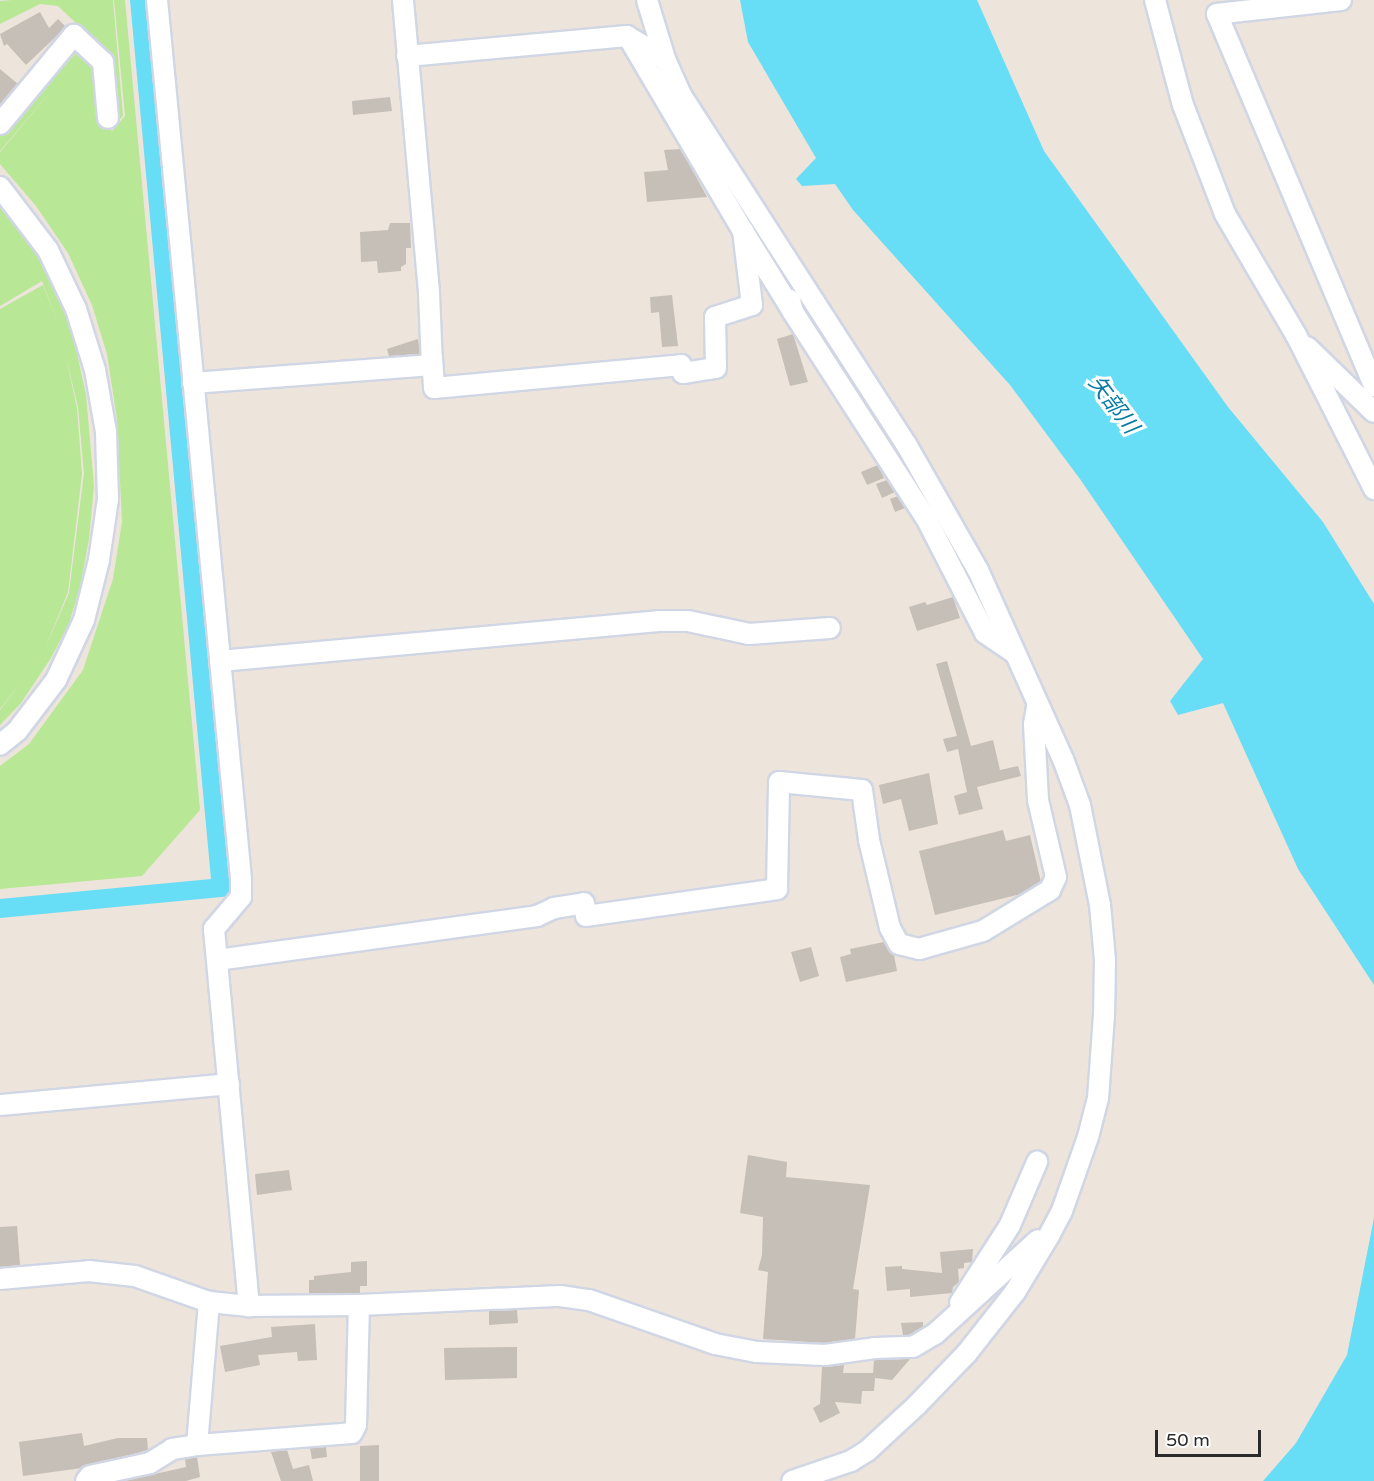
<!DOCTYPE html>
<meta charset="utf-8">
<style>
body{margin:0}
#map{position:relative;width:1374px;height:1481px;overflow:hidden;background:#ede4dc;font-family:"Varela Round","Noto Sans JP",sans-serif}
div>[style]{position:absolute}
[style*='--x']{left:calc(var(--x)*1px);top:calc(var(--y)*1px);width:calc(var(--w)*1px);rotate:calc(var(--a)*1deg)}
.green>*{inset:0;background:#b8e795}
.water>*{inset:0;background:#68ddf6}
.building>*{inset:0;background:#c5bfb7}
.roads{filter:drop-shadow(2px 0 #d1d6e4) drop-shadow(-2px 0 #d1d6e4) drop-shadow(0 2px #d1d6e4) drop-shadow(0 -2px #d1d6e4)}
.minor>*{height:20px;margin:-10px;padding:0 10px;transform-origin:10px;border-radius:10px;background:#fff}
span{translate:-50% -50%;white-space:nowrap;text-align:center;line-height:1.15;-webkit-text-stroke:6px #fff;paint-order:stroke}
.water-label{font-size:22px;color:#057ca4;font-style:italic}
.scale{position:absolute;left:1155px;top:1430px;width:106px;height:27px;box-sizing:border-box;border:3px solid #2a2a2a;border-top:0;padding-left:8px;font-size:18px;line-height:21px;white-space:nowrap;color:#2a2a2a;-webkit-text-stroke:4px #fff;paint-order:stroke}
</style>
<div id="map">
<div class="green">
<div style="clip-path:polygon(12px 0,113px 0,123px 116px,118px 121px,112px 57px,58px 6px,40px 4px,0 24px,0 1px)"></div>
<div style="clip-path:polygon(114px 0,125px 0,200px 810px,142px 876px,0 889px,0 766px,29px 744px,83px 670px,113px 579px,122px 522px,117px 419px,107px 354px,92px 305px,68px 253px,36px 206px,0 164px,0 152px,62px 78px,0 151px,0 133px,70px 47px,80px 48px,69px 63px,80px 49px,96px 64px,103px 121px,112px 131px,125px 116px)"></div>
<div style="clip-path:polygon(evenodd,0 202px,47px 268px,62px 305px,76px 349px,86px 395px,94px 486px,89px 539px,80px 588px,69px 623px,51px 658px,21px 703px,0 725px,0 710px,23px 680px,0 709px,0 309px,43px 285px,60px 329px,42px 281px,0 306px,0 202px,65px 353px,78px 407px,84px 473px,69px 593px,44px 651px,68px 592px,82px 474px,77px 408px,65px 353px)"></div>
</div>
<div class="water">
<div style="clip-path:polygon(130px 0,149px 0,232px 896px,0 918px,0 899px,211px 879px)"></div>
<div style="clip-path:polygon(740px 0,977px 0,1044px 151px,1228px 407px,1323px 522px,1374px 604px,1374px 985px,1298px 869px,1223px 703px,1178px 715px,1170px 701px,1203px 659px,1080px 479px,1010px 385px,853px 210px,835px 184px,802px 186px,796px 179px,816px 158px,748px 42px)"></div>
<div style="clip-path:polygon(1374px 1218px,1374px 1481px,1263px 1481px,1296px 1443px,1347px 1355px)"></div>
</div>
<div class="building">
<div style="clip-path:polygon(40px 12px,49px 28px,58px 19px,66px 27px,26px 65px,7px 44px,4px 46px,0 34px)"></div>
<div style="clip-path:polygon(0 69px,18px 84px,0 105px)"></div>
<div style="clip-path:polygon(390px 97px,392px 111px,353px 115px,352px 101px)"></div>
<div style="clip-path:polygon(681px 149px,707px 197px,647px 202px,644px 172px,668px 170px,664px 150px)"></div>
<div style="clip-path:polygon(390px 223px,410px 223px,411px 248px,406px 248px,406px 264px,401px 267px,401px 271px,378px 273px,377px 261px,361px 262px,360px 232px,388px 230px)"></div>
<div style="clip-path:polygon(672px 295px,678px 346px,662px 347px,659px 312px,651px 313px,650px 297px)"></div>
<div style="clip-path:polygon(793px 334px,808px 382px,790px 386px,777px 339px)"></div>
<div style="clip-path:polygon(418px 339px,420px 354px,389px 356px,387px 349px)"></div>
<div style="clip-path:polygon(878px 465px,884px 478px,867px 485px,861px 472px)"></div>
<div style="clip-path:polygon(887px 480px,895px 492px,882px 498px,876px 484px)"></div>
<div style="clip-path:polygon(898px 496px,905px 508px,895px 512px,890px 499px)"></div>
<div style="clip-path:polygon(953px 597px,960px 618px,917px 631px,909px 607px,925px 602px,927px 605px)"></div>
<div style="clip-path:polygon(947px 661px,971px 746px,993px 740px,1000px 770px,1018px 766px,1021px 776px,977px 787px,983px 809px,959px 815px,954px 796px,967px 792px,958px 749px,947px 752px,943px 739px,957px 736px,936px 664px)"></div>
<div style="clip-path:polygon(929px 773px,938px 824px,909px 831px,901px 799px,883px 804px,879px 785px)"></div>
<div style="clip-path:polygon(1003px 830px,1006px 841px,1030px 835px,1041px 882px,1021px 894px,935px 915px,919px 851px)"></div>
<div style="clip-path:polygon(884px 942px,894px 955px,897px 971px,846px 982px,840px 957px,851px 954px,850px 949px)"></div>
<div style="clip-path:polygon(811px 947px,819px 976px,800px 982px,791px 952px)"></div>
<div style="clip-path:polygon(748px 1155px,787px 1162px,786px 1177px,870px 1185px,853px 1289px,859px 1290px,855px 1339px,824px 1343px,763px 1339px,768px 1272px,758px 1270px,762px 1255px,763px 1217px,740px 1213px)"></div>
<div style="clip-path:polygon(289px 1170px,292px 1190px,257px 1195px,255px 1174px)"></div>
<div style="clip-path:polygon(17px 1226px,20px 1265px,0 1267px,0 1227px)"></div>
<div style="clip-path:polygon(973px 1249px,972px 1262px,964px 1263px,964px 1268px,958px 1269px,959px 1282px,953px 1287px,952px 1293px,910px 1297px,910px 1289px,887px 1291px,885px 1267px,902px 1266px,902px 1269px,942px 1273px,940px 1252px)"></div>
<div style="clip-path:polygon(367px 1261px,367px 1286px,360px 1286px,360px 1293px,309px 1293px,309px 1280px,314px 1280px,314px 1276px,351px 1272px,351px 1262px)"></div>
<div style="clip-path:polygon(517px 1310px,518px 1323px,489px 1325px,489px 1311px)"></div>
<div style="clip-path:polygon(923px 1322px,923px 1327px,910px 1335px,903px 1335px,901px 1323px)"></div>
<div style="clip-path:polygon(315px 1324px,317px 1360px,298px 1361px,297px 1352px,258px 1355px,260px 1365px,225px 1372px,220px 1346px,272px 1337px,271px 1327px)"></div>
<div style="clip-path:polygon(517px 1347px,517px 1378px,445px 1380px,444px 1348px)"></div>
<div style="clip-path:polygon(910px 1359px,892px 1380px,875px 1378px,874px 1391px,862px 1391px,861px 1404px,835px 1402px,840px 1413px,820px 1423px,813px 1408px,820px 1404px,822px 1367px,844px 1365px,843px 1373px,873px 1373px,874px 1360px)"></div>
<div style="clip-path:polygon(82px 1433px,84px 1446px,118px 1438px,147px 1438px,148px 1450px,82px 1468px,23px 1476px,19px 1442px)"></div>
<div style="clip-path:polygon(379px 1445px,379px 1481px,360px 1481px,360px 1446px)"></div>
<div style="clip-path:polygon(326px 1447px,327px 1457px,312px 1459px,310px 1448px)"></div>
<div style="clip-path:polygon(287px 1450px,293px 1469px,309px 1465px,313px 1481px,281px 1481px,271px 1452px)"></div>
<div style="clip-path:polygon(197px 1457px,200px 1477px,186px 1481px,124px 1481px,186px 1467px,185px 1459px)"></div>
</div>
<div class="roads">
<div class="minor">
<div style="--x:157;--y:0;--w:883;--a:84.54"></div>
<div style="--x:241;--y:879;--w:18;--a:90"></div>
<div style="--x:241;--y:897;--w:42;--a:130.2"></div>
<div style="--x:214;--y:929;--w:379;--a:84.7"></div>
<div style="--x:647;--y:0;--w:62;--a:73"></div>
<div style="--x:665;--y:59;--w:39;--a:66"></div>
<div style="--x:681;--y:95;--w:415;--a:57.2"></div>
<div style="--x:906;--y:444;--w:145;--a:60.3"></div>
<div style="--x:978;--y:570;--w:207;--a:65.8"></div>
<div style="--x:1063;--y:759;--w:49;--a:69.7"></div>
<div style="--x:1080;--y:805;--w:102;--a:78.7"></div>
<div style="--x:1100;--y:905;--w:55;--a:84.8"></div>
<div style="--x:1105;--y:960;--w:55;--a:91"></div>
<div style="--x:1104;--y:1015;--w:83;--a:94.1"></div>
<div style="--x:1098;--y:1098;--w:40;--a:104.4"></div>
<div style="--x:1088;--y:1137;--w:78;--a:109.4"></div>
<div style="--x:1062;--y:1211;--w:26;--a:118"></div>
<div style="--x:1050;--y:1234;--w:68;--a:121.1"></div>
<div style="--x:1015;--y:1292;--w:78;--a:128.2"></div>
<div style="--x:967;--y:1353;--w:72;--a:133.9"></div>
<div style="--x:917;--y:1405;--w:68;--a:137.4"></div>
<div style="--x:867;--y:1451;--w:19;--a:148"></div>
<div style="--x:851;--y:1461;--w:62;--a:161.3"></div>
<div style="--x:1155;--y:0;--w:109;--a:75.1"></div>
<div style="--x:1183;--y:105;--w:117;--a:68.9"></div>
<div style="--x:1225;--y:214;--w:140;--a:59.6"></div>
<div style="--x:1296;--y:335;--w:173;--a:63.1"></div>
<div style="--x:1341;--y:0;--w:125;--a:173.6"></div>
<div style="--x:1217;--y:14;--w:404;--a:67.1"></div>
<div style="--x:630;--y:40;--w:222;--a:59.4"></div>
<div style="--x:407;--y:56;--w:221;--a:-5.2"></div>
<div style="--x:627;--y:36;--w:44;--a:31.2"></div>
<div style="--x:0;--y:124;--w:116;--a:-50.3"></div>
<div style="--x:74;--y:35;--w:40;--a:43"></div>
<div style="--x:103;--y:62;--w:56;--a:84.9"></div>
<div style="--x:0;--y:187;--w:79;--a:52.7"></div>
<div style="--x:48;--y:250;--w:65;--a:64.6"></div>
<div style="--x:76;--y:309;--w:64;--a:72.7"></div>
<div style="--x:95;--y:370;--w:63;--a:79.9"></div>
<div style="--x:106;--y:432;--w:67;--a:88.3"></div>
<div style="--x:108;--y:499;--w:62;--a:98.4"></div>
<div style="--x:99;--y:560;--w:62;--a:104"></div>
<div style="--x:84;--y:620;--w:66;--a:115"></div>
<div style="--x:56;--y:680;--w:64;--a:127.4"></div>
<div style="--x:17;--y:731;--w:22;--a:141"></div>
<div style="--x:790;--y:300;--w:12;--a:76"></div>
<div style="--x:793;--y:312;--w:245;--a:57.2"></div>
<div style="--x:926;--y:518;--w:129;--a:62.8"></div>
<div style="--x:985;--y:633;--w:36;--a:34"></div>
<div style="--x:1307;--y:347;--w:93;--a:44.1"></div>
<div style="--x:432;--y:358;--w:30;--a:86"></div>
<div style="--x:434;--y:388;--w:248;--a:-5.3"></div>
<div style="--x:681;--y:365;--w:8;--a:76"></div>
<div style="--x:683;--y:373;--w:33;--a:-9"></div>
<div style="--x:716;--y:368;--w:51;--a:-91.1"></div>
<div style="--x:715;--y:317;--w:39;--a:-18"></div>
<div style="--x:752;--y:305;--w:75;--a:-96.9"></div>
<div style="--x:743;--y:231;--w:95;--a:58.3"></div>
<div style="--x:193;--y:383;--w:240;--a:-4.3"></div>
<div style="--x:432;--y:365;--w:73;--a:-92.4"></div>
<div style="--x:429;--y:292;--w:293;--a:-95.1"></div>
<div style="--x:220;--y:661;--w:440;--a:-5.2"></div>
<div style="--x:658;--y:621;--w:30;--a:0"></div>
<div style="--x:688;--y:621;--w:62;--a:12"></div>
<div style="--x:749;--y:634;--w:81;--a:-4.2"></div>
<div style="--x:217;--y:960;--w:323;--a:-7.8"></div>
<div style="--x:537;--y:916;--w:19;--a:-25"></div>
<div style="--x:554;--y:908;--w:30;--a:-9"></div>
<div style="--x:584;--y:903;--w:13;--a:81"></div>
<div style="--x:586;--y:916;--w:193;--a:-8"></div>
<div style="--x:777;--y:889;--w:107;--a:-88.9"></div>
<div style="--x:779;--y:782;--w:83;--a:5.5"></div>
<div style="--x:862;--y:790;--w:50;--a:82"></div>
<div style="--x:869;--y:840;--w:90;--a:76.6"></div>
<div style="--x:890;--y:928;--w:18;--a:61"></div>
<div style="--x:899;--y:944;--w:21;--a:14"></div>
<div style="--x:919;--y:949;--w:66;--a:-15.7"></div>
<div style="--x:983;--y:931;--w:79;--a:-31.5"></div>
<div style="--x:1050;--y:890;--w:14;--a:-65"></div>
<div style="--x:1056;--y:877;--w:79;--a:-103.2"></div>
<div style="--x:1038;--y:800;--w:76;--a:-93"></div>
<div style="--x:1034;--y:724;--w:17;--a:-80"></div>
<div style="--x:0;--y:1105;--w:230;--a:-5.2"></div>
<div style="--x:0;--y:1279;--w:89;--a:-5.1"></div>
<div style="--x:89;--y:1271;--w:46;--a:6.2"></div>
<div style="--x:135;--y:1276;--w:78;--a:19.4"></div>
<div style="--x:209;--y:1302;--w:40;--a:5.7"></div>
<div style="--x:249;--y:1306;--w:110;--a:-0.5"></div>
<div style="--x:359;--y:1305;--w:201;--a:-2.6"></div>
<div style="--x:560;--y:1296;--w:29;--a:8"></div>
<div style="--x:589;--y:1300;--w:133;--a:19.2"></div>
<div style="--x:715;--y:1344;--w:43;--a:10.8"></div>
<div style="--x:757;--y:1352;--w:68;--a:2.5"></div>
<div style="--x:825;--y:1355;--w:50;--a:-8"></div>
<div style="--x:875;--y:1348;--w:38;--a:-2"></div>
<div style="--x:913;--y:1347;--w:26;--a:-31"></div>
<div style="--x:935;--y:1334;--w:139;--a:-42.4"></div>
<div style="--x:960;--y:1303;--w:93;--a:-57.3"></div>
<div style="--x:1010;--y:1225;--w:69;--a:-66.8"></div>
<div style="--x:197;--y:1445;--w:155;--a:-4.4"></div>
<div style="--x:352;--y:1433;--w:9;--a:-63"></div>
<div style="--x:356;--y:1425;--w:120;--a:-88.6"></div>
<div style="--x:86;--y:1481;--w:6;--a:-51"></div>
<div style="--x:90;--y:1476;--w:61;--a:-12.2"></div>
<div style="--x:150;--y:1463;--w:26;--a:-32"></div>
<div style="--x:172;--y:1449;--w:25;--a:-9"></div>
<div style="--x:197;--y:1445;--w:144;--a:-85.2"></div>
</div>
</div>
<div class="water-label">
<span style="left:1113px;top:405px;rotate:53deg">矢部川</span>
</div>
<div class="scale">50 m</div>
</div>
